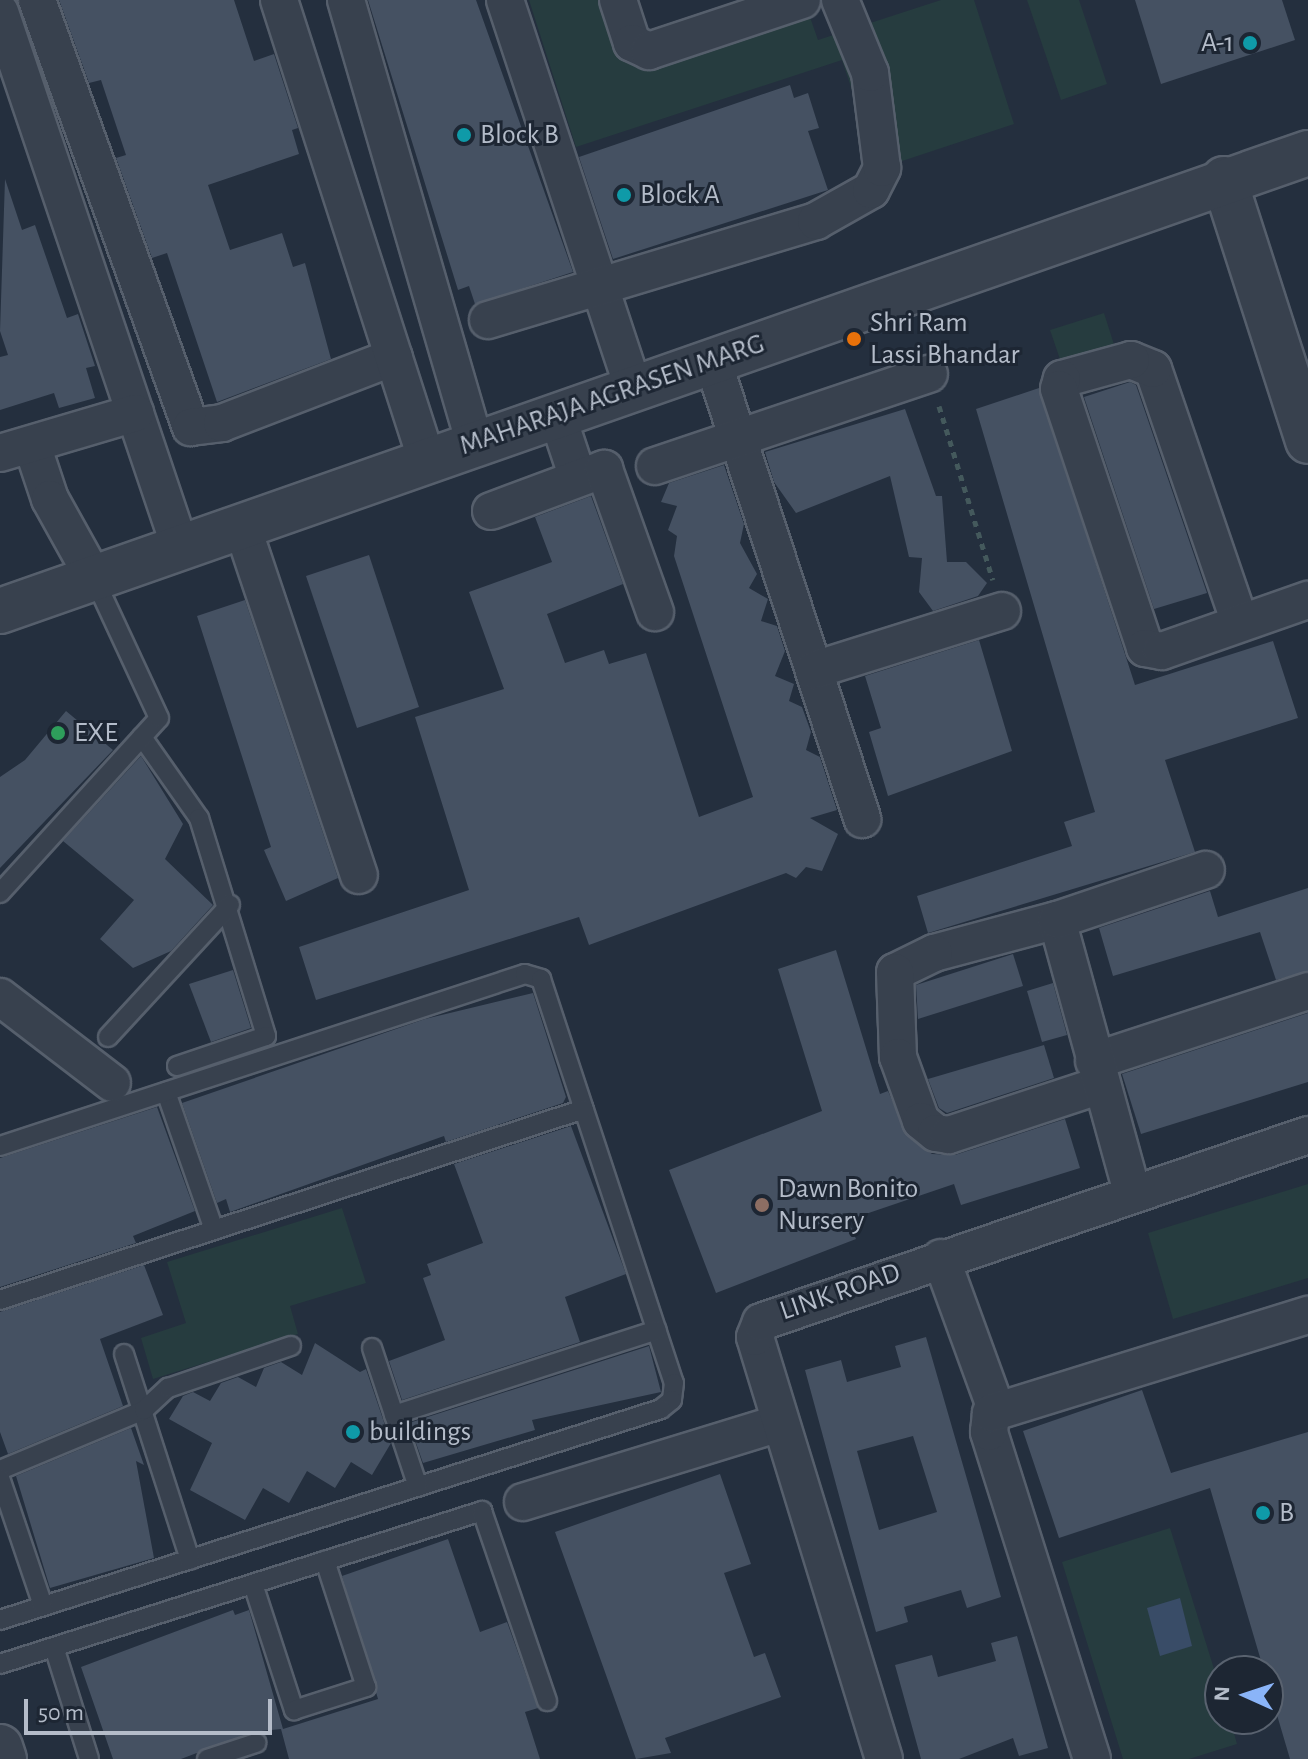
<!DOCTYPE html>
<style>
body{margin:0}
#map{position:relative;width:1308px;height:1759px;overflow:hidden;background:#242f3e;font-family:"Alegreya Sans",sans-serif}
div>[style]{position:absolute}
[style*='--x']{left:calc(var(--x)*1px);top:calc(var(--y)*1px);width:calc(var(--w)*1px);rotate:calc(var(--a)*1deg)}
.green>*{inset:0;background:#263c3f}
.water>*{inset:0;background:#394c67}
.building>*{inset:0;background:#455162}
.path>*{height:5px;margin-top:-2.5px;transform-origin:0;background:repeating-linear-gradient(90deg,#44595c 0 6px,transparent 0 12px)}
.roads{filter:drop-shadow(2px 0 #565f6c) drop-shadow(-2px 0 #565f6c) drop-shadow(0 2px #565f6c) drop-shadow(0 -2px #565f6c)}
.service>*{height:18px;margin:-9px;padding:0 9px;transform-origin:9px;border-radius:9px;background:#38414e}
.minor>*{height:36px;margin:-18px;padding:0 18px;transform-origin:18px;border-radius:18px;background:#38414e}
.tertiary>*{height:44px;margin:-22px;padding:0 22px;transform-origin:22px;border-radius:22px;background:#38414e}
.dots>*{width:22px;height:22px;translate:-50% -50%;box-sizing:border-box;border:4px solid #1d2633;border-radius:50%}
span{translate:-50% -50%;white-space:nowrap;text-align:center;line-height:1.15;-webkit-text-stroke:6px #1d2633;paint-order:stroke}
.poi-label{font-size:28px;color:#b4bcc9}
.right{translate:-100% -50%;text-align:right}
.left{translate:0 -50%;text-align:left}
.street-label{font-size:28px;color:#b4bcc9}
.north{position:absolute;left:1204px;top:1655px;width:80px;height:80px;box-sizing:border-box;background:#1d2633;border:2px solid #59626f;border-radius:50%;rotate:273deg;font-size:22px;font-weight:700;line-height:32px;text-align:center;color:#b4bcc9}
.north::after{content:'';display:block;margin:auto;width:28px;height:36px;background:#8ab4f8;clip-path:polygon(50% 0,100% 100%,50% 72%,0 100%)}
.scale{position:absolute;left:24px;top:1699px;width:248px;height:36px;box-sizing:border-box;border:4px solid #b4bcc9;border-top:0;padding-left:10px;font-size:24px;line-height:28px;white-space:nowrap;color:#b4bcc9;-webkit-text-stroke:6px #1d2633;paint-order:stroke}
</style>
<div id="map">
<div class="green">
<div style="clip-path:polygon(529px 0,611px 0,629px 54px,804px 0,818px 40px,941px 0,974px 0,1014px 124px,878px 169px,842px 60px,576px 147px)"></div>
<div style="clip-path:polygon(1027px 0,1079px 0,1107px 84px,1061px 100px)"></div>
<div style="clip-path:polygon(1104px 313px,1117px 354px,1065px 374px,1050px 330px)"></div>
<div style="clip-path:polygon(1308px 1184px,1308px 1278px,1173px 1319px,1148px 1233px)"></div>
<div style="clip-path:polygon(342px 1208px,366px 1283px,290px 1306px,298px 1334px,153px 1379px,141px 1338px,186px 1323px,167px 1262px)"></div>
<div style="clip-path:polygon(1170px 1528px,1220px 1688px,1220px 1719px,1230px 1719px,1237px 1744px,1189px 1759px,1123px 1759px,1062px 1562px)"></div>
</div>
<div class="water">
<div style="clip-path:polygon(1180px 1598px,1192px 1646px,1160px 1656px,1147px 1608px)"></div>
</div>
<div class="building">
<div style="clip-path:polygon(59px 0,234px 0,254px 61px,274px 54px,298px 128px,292px 130px,299px 154px,208px 185px,230px 250px,282px 233px,293px 267px,305px 263px,331px 359px,217px 402px,167px 253px,152px 258px,116px 158px,126px 155px,101px 80px,89px 83px)"></div>
<div style="clip-path:polygon(368px 0,476px 0,573px 272px,475px 304px,469px 286px,458px 290px)"></div>
<div style="clip-path:polygon(1135px 0,1282px 0,1295px 40px,1161px 84px)"></div>
<div style="clip-path:polygon(790px 85px,794px 98px,808px 93px,819px 128px,808px 131px,828px 190px,613px 259px,579px 157px)"></div>
<div style="clip-path:polygon(5px 179px,22px 230px,35px 225px,67px 318px,78px 314px,95px 366px,86px 368px,95px 398px,59px 408px,54px 393px,0 410px,0 357px,8px 355px,0 331px)"></div>
<div style="clip-path:polygon(1130px 382px,1136px 385px,1207px 593px,1154px 609px,1084px 397px)"></div>
<div style="clip-path:polygon(1039px 388px,1135px 685px,1273px 641px,1298px 718px,1165px 760px,1195px 852px,928px 933px,917px 896px,1072px 846px,1064px 822px,1095px 812px,976px 409px)"></div>
<div style="clip-path:polygon(905px 409px,936px 496px,942px 496px,947px 562px,966px 562px,987px 583px,978px 596px,933px 611px,919px 592px,922px 558px,909px 557px,890px 476px,796px 513px,774px 482px,765px 452px)"></div>
<div style="clip-path:polygon(724px 465px,744px 524px,740px 543px,757px 574px,749px 588px,768px 599px,761px 621px,777px 626px,785px 651px,775px 676px,794px 684px,789px 701px,802px 707px,811px 732px,806px 750px,820px 757px,837px 810px,810px 818px,838px 834px,822px 871px,806px 867px,796px 878px,786px 873px,589px 945px,579px 917px,316px 1000px,299px 947px,469px 890px,415px 717px,504px 689px,469px 592px,552px 562px,535px 517px,591px 496px,623px 584px,547px 614px,565px 663px,604px 650px,609px 664px,646px 653px,699px 817px,753px 797px,674px 556px,677px 536px,668px 530px,677px 506px,661px 502px,669px 483px)"></div>
<div style="clip-path:polygon(369px 555px,419px 707px,357px 728px,306px 576px)"></div>
<div style="clip-path:polygon(245px 600px,338px 878px,286px 901px,264px 850px,271px 847px,197px 616px)"></div>
<div style="clip-path:polygon(979px 640px,1012px 751px,888px 796px,869px 732px,881px 728px,865px 676px)"></div>
<div style="clip-path:polygon(66px 711px,113px 750px,0 868px,0 777px,25px 760px)"></div>
<div style="clip-path:polygon(141px 756px,183px 824px,165px 859px,213px 905px,171px 951px,133px 968px,100px 939px,134px 900px,63px 841px)"></div>
<div style="clip-path:polygon(1308px 888px,1308px 971px,1276px 980px,1260px 932px,1113px 976px,1099px 928px,1210px 891px,1218px 917px)"></div>
<div style="clip-path:polygon(836px 950px,880px 1094px,888px 1091px,908px 1137px,932px 1154px,955px 1155px,1065px 1119px,1080px 1168px,961px 1205px,954px 1184px,848px 1220px,856px 1239px,716px 1293px,669px 1170px,822px 1111px,778px 969px)"></div>
<div style="clip-path:polygon(1013px 954px,1023px 986px,918px 1019px,916px 985px)"></div>
<div style="clip-path:polygon(233px 970px,251px 1028px,211px 1042px,189px 984px)"></div>
<div style="clip-path:polygon(1053px 983px,1067px 1035px,1042px 1042px,1027px 991px)"></div>
<div style="clip-path:polygon(533px 993px,566px 1097px,563px 1103px,446px 1142px,444px 1136px,230px 1212px,226px 1199px,217px 1203px,182px 1103px,425px 1019px)"></div>
<div style="clip-path:polygon(1308px 1013px,1308px 1082px,1141px 1134px,1122px 1074px)"></div>
<div style="clip-path:polygon(1044px 1045px,1054px 1078px,947px 1113px,939px 1108px,928px 1079px)"></div>
<div style="clip-path:polygon(157px 1107px,195px 1211px,133px 1236px,136px 1243px,0 1287px,0 1158px)"></div>
<div style="clip-path:polygon(571px 1126px,626px 1274px,565px 1297px,580px 1342px,402px 1400px,389px 1361px,445px 1340px,423px 1278px,431px 1275px,427px 1264px,483px 1243px,454px 1164px)"></div>
<div style="clip-path:polygon(144px 1265px,163px 1315px,100px 1339px,123px 1406px,8px 1454px,0 1432px,0 1312px)"></div>
<div style="clip-path:polygon(evenodd,926px 1337px,1001px 1597px,967px 1608px,961px 1590px,904px 1607px,908px 1622px,876px 1632px,805px 1370px,841px 1360px,847px 1382px,901px 1367px,895px 1346px,926px 1337px,913px 1436px,937px 1512px,879px 1530px,857px 1451px,913px 1436px)"></div>
<div style="clip-path:polygon(315px 1343px,360px 1372px,366px 1369px,391px 1443px,372px 1475px,351px 1462px,335px 1488px,307px 1471px,289px 1503px,263px 1488px,245px 1520px,190px 1490px,212px 1443px,169px 1419px,183px 1396px,193px 1392px,210px 1401px,221px 1383px,238px 1377px,256px 1387px,264px 1368px,281px 1362px,302px 1375px)"></div>
<div style="clip-path:polygon(649px 1346px,661px 1392px,532px 1420px,535px 1430px,423px 1463px,409px 1423px)"></div>
<div style="clip-path:polygon(1142px 1390px,1171px 1473px,1308px 1432px,1308px 1759px,1290px 1759px,1210px 1488px,1059px 1538px,1023px 1431px)"></div>
<div style="clip-path:polygon(131px 1428px,144px 1465px,136px 1461px,154px 1558px,50px 1588px,16px 1476px)"></div>
<div style="clip-path:polygon(720px 1474px,751px 1564px,724px 1573px,754px 1657px,765px 1653px,781px 1697px,665px 1738px,671px 1753px,636px 1759px,555px 1532px)"></div>
<div style="clip-path:polygon(448px 1539px,480px 1632px,507px 1622px,538px 1708px,525px 1712px,540px 1759px,289px 1759px,281px 1729px,252px 1732px,181px 1759px,113px 1759px,81px 1667px,233px 1610px,235px 1615px,249px 1610px,283px 1729px,378px 1699px,342px 1576px)"></div>
<div style="clip-path:polygon(1017px 1636px,1048px 1748px,1019px 1756px,1013px 1738px,959px 1759px,921px 1759px,895px 1665px,932px 1655px,938px 1677px,996px 1661px,991px 1643px)"></div>
</div>
<div class="path">
<div style="--x:939;--y:406;--w:182;--a:72.8"></div>
</div>
<div class="roads">
<div class="service">
<div style="--x:142;--y:737;--w:99;--a:54.9"></div>
<div style="--x:199;--y:818;--w:228;--a:72.9"></div>
<div style="--x:266;--y:1036;--w:94;--a:161.4"></div>
<div style="--x:0;--y:893;--w:236;--a:-47.7"></div>
<div style="--x:159;--y:718;--w:154;--a:-114.9"></div>
<div style="--x:108;--y:1037;--w:180;--a:-47.3"></div>
<div style="--x:166;--y:1092;--w:146;--a:70.8"></div>
<div style="--x:0;--y:1146;--w:552;--a:-18.14"></div>
<div style="--x:525;--y:974;--w:17;--a:17"></div>
<div style="--x:541;--y:979;--w:425;--a:71.8"></div>
<div style="--x:674;--y:1383;--w:17;--a:97"></div>
<div style="--x:672;--y:1400;--w:14;--a:141"></div>
<div style="--x:661;--y:1409;--w:694;--a:162.3"></div>
<div style="--x:0;--y:1300;--w:614;--a:-18.11"></div>
<div style="--x:372;--y:1348;--w:146;--a:71.7"></div>
<div style="--x:124;--y:1354;--w:216;--a:72.2"></div>
<div style="--x:394;--y:1415;--w:276;--a:-17.9"></div>
<div style="--x:0;--y:1470;--w:156;--a:-22.6"></div>
<div style="--x:144;--y:1410;--w:33;--a:-43"></div>
<div style="--x:168;--y:1388;--w:130;--a:-18.9"></div>
<div style="--x:0;--y:1478;--w:135;--a:71.4"></div>
<div style="--x:253;--y:1584;--w:133;--a:72"></div>
<div style="--x:294;--y:1710;--w:76;--a:-17.7"></div>
<div style="--x:366;--y:1687;--w:133;--a:-108"></div>
<div style="--x:54;--y:1647;--w:117;--a:72.6"></div>
<div style="--x:0;--y:1664;--w:506;--a:-17.61"></div>
<div style="--x:482;--y:1511;--w:201;--a:71.1"></div>
<div style="--x:207;--y:1759;--w:52;--a:-18.1"></div>
</div>
<div class="minor">
<div style="--x:37;--y:0;--w:454;--a:70.2"></div>
<div style="--x:191;--y:427;--w:31;--a:-7"></div>
<div style="--x:222;--y:423;--w:184;--a:-21"></div>
<div style="--x:279;--y:0;--w:483;--a:72.2"></div>
<div style="--x:346;--y:0;--w:461;--a:73.8"></div>
<div style="--x:505;--y:0;--w:408;--a:71.7"></div>
<div style="--x:618;--y:0;--w:45;--a:72"></div>
<div style="--x:632;--y:43;--w:19;--a:25"></div>
<div style="--x:649;--y:51;--w:161;--a:-18.4"></div>
<div style="--x:0;--y:12;--w:564;--a:71.4"></div>
<div style="--x:488;--y:320;--w:343;--a:-16.8"></div>
<div style="--x:816;--y:221;--w:63;--a:-29.4"></div>
<div style="--x:871;--y:190;--w:25;--a:-63"></div>
<div style="--x:882;--y:168;--w:96;--a:-97.2"></div>
<div style="--x:870;--y:73;--w:79;--a:-112.3"></div>
<div style="--x:712;--y:359;--w:484;--a:71.9"></div>
<div style="--x:557;--y:415;--w:66;--a:71.6"></div>
<div style="--x:32;--y:445;--w:57;--a:71.6"></div>
<div style="--x:50;--y:499;--w:90;--a:60.9"></div>
<div style="--x:0;--y:453;--w:141;--a:-16.5"></div>
<div style="--x:655;--y:466;--w:289;--a:-18.6"></div>
<div style="--x:491;--y:511;--w:121;--a:-20.4"></div>
<div style="--x:604;--y:469;--w:152;--a:70.4"></div>
<div style="--x:242;--y:526;--w:368;--a:71.5"></div>
<div style="--x:1239;--y:620;--w:265;--a:-108.9"></div>
<div style="--x:1153;--y:369;--w:24;--a:-158"></div>
<div style="--x:1131;--y:360;--w:72;--a:164.6"></div>
<div style="--x:1062;--y:379;--w:10;--a:107"></div>
<div style="--x:1059;--y:389;--w:273;--a:71.6"></div>
<div style="--x:1145;--y:648;--w:17;--a:10"></div>
<div style="--x:1162;--y:651;--w:155;--a:-19.3"></div>
<div style="--x:814;--y:670;--w:197;--a:-17.4"></div>
<div style="--x:1057;--y:920;--w:127;--a:165"></div>
<div style="--x:934;--y:953;--w:43;--a:154"></div>
<div style="--x:895;--y:972;--w:85;--a:88"></div>
<div style="--x:898;--y:1057;--w:68;--a:70.2"></div>
<div style="--x:921;--y:1121;--w:19;--a:39"></div>
<div style="--x:936;--y:1133;--w:13;--a:9"></div>
<div style="--x:949;--y:1135;--w:160;--a:-18.2"></div>
<div style="--x:0;--y:997;--w:141;--a:37.5"></div>
<div style="--x:1094;--y:1061;--w:225;--a:-18.1"></div>
<div style="--x:1132;--y:1192;--w:282;--a:-105.4"></div>
<div style="--x:1057;--y:920;--w:157;--a:-18.6"></div>
<div style="--x:941;--y:1258;--w:161;--a:70"></div>
<div style="--x:523;--y:1502;--w:269;--a:-17.1"></div>
<div style="--x:884;--y:1759;--w:441;--a:-107"></div>
<div style="--x:755;--y:1337;--w:16;--a:-68"></div>
<div style="--x:761;--y:1322;--w:578;--a:-18.87"></div>
<div style="--x:1092;--y:1759;--w:343;--a:-107.5"></div>
<div style="--x:989;--y:1432;--w:19;--a:-84"></div>
<div style="--x:991;--y:1413;--w:332;--a:-17.2"></div>
</div>
<div class="tertiary">
<div style="--x:1224;--y:179;--w:275;--a:72.2"></div>
<div style="--x:0;--y:611;--w:1386;--a:-19.3"></div>
<div style="--x:0;--y:1747;--w:13;--a:72"></div>
</div>
</div>
<div class="dots">
<div style="left:1250px;top:43px;background:#0f9aa8"></div>
<div style="left:464px;top:135px;background:#0f9aa8"></div>
<div style="left:624px;top:195px;background:#0f9aa8"></div>
<div style="left:854px;top:339px;background:#e8710a"></div>
<div style="left:58px;top:733px;background:#2e9e5b"></div>
<div style="left:762px;top:1205px;background:#8d6e63"></div>
<div style="left:353px;top:1432px;background:#0f9aa8"></div>
<div style="left:1263px;top:1513px;background:#0f9aa8"></div>
</div>
<div class="poi-label">
<span class="right" style="left:1234px;top:43px">A-1</span>
<span class="left" style="left:480px;top:135px">Block B</span>
<span class="left" style="left:640px;top:195px">Block A</span>
<span class="left" style="left:870px;top:339px">Shri Ram<br>Lassi Bhandar</span>
<span class="left" style="left:74px;top:733px">EXE</span>
<span class="left" style="left:778px;top:1205px">Dawn Bonito<br>Nursery</span>
<span class="left" style="left:369px;top:1432px">buildings</span>
<span class="left" style="left:1279px;top:1513px">B</span>
</div>
<div class="street-label">
<span style="left:612px;top:395px;rotate:-19deg">MAHARAJA AGRASEN MARG</span>
<span style="left:840px;top:1292px;rotate:-19deg">LINK ROAD</span>
</div>
<div class="north">N</div>
<div class="scale">50 m</div>
</div>
